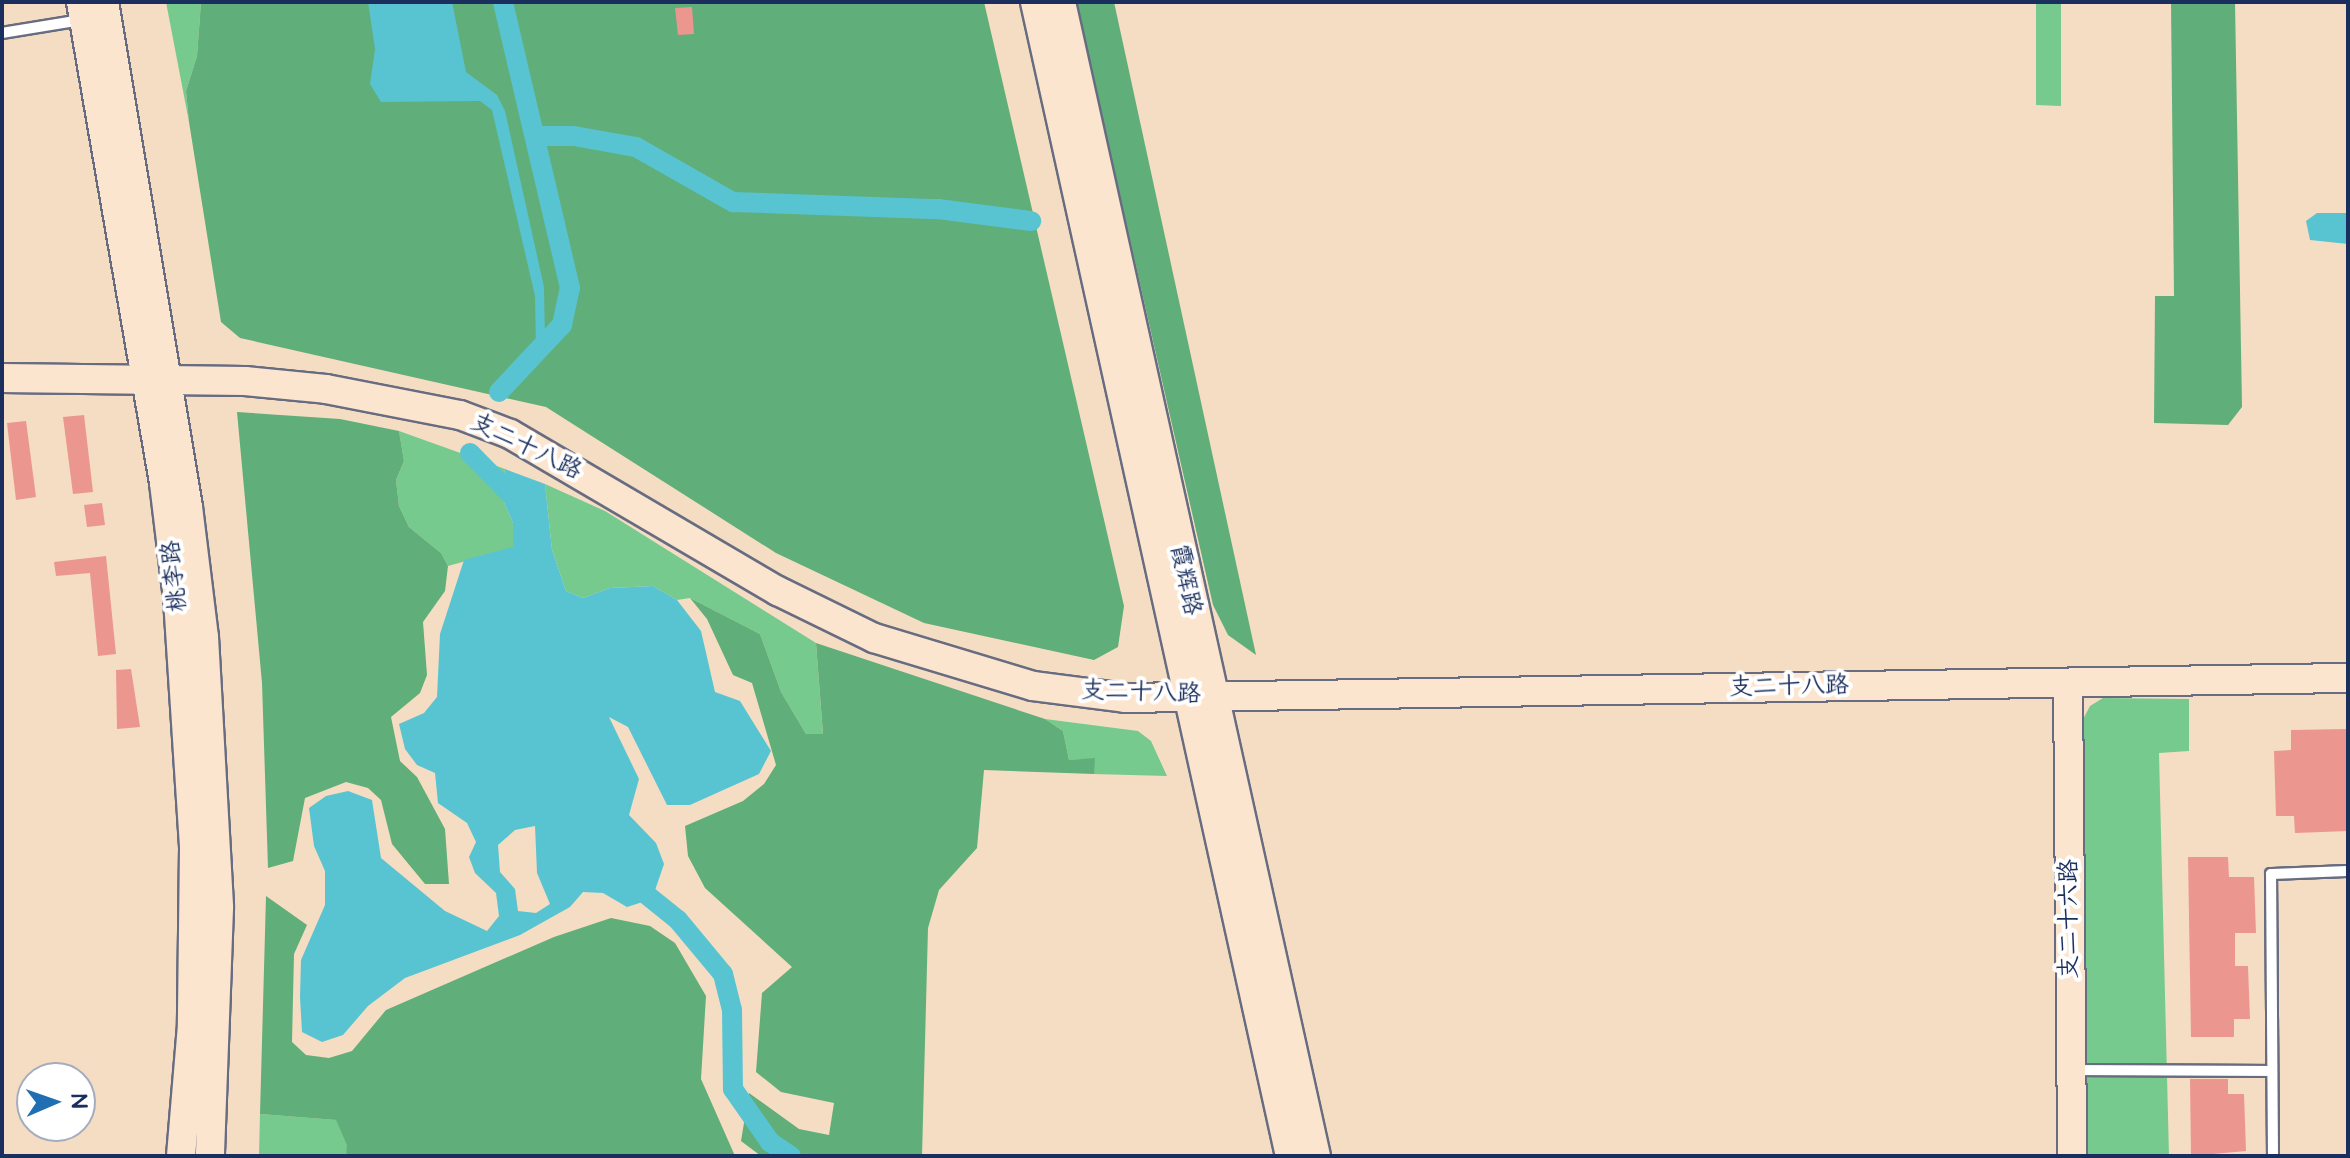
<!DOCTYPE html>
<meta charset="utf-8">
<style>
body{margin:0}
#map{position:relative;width:2350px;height:1158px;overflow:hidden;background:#f4ddc2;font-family:"Architects Daughter","LXGW WenKai TC",sans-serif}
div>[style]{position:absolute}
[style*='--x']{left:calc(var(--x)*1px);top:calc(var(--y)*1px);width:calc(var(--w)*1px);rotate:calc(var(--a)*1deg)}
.green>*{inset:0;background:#76ca8e}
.forest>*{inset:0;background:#60ae79}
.water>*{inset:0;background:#58c4d1}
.canal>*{height:20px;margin:-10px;padding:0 10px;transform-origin:10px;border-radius:10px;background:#58c4d1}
.building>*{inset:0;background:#ec9690}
.roads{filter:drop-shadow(2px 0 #676c81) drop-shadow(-2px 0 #676c81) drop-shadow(0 2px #676c81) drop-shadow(0 -2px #676c81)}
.lane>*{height:10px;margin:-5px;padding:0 5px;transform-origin:5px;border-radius:5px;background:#fff}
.secondary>*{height:28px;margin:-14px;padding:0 14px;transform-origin:14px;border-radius:14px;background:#fce5cf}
span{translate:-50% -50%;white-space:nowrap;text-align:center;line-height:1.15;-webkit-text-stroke:8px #fff;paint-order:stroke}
.street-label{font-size:24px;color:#1b2f5e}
.frame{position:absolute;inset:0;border:4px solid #1b2f5e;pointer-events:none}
.north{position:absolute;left:16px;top:1062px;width:80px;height:80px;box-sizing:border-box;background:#fff;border:2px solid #a4acbf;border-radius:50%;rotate:88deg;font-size:22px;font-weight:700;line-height:32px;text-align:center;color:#1b2f5e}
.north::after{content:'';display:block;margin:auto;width:28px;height:36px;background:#1f6fb2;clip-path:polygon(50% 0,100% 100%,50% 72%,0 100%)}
</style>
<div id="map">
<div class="green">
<div style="clip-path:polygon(166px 2px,201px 2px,197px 56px,186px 91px,189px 122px)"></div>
<div style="clip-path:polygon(2036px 2px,2061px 2px,2061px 106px,2036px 105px)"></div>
<div style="clip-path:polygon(399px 431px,505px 469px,500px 493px,513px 523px,513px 548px,448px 566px,441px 553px,409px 527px,399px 506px,396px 480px,404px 461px)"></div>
<div style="clip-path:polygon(545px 484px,605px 511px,816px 643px,823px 735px,806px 734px,781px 692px,760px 634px,690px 598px,677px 600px,653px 586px,610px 588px,583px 598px,566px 591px,552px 550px)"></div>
<div style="clip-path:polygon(2103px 698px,2189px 699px,2189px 751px,2159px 753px,2169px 1156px,2081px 1156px,2080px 725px,2090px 706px)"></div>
<div style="clip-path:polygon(1045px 719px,1138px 731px,1151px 741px,1167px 776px,1094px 774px,1094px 759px,1069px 760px,1063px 731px)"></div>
<div style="clip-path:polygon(260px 1114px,337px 1120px,348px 1145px,346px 1156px,259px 1156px)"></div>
</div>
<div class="forest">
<div style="clip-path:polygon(201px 2px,984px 2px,1124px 606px,1118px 647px,1094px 660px,924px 623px,776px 553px,546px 407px,240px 338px,221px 322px,189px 122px,186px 91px,197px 56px)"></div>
<div style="clip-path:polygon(1076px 2px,1114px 2px,1256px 655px,1228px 635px,1213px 605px)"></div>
<div style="clip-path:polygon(2171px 2px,2235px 2px,2242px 407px,2228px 425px,2154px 423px,2155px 296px,2174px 296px)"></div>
<div style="clip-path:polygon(237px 412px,340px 419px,399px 431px,404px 461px,396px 480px,399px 506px,409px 527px,441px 553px,448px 566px,445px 591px,423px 622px,427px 675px,420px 693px,391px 717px,400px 761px,417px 777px,445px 829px,449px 884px,425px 884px,392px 844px,381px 800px,368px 788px,346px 782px,305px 798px,293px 861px,268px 868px,262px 683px)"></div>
<div style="clip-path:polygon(690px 598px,760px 634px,781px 692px,806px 734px,823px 734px,816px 643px,1045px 719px,1063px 731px,1069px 760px,1095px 758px,1094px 774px,984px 770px,977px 848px,939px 890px,928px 928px,922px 1156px,761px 1156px,741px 1141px,749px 1093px,799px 1129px,829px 1135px,834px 1103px,781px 1092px,756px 1072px,762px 993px,792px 967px,705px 888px,688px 856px,685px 826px,743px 801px,764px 784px,776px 765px,752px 683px,733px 675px,707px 619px)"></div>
<div style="clip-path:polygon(266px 896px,307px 925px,294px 954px,292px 1042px,306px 1055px,329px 1058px,352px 1051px,386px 1010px,554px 937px,611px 918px,650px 926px,675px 943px,706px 996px,701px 1079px,735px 1156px,346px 1156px,347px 1145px,336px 1120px,260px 1114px)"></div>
</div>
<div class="water">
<div style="clip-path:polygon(368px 2px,452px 2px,466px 72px,497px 95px,505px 111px,544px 287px,545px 342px,536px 352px,535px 296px,492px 110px,480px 101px,381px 102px,370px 84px,375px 49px)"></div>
<div style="clip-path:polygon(2317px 213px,2348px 213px,2348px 244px,2310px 240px,2306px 221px)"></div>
<div style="clip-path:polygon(evenodd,505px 469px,545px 484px,552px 550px,566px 591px,583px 598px,610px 588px,653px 586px,677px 600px,701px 631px,715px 692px,740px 701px,771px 751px,759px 774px,690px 805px,667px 805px,628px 727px,609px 717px,639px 779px,629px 815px,656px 843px,664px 864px,652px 899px,627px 907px,603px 893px,583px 892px,570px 907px,520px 935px,405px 978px,368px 1006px,343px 1035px,322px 1042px,302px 1032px,300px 997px,301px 960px,325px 905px,325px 871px,314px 846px,309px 808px,326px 796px,348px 791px,372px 800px,381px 858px,445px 911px,487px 931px,499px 916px,496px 893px,475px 873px,469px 857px,476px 842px,467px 823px,438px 803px,435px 773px,417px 765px,405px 749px,399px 724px,424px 713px,437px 697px,440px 634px,464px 560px,513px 547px,513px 523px,500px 493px,505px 469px,535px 826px,537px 873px,550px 904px,536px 913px,518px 911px,515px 889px,500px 872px,498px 845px,515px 830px,535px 826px)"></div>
</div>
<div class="canal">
<div style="--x:536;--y:136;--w:38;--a:0"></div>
<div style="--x:574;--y:136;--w:63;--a:10.1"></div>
<div style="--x:636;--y:147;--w:112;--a:29.6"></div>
<div style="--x:733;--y:202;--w:205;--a:2"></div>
<div style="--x:938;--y:209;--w:94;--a:7.4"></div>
<div style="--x:499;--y:392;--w:92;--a:-46.8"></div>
<div style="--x:562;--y:325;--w:38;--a:-78"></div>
<div style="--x:570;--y:288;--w:294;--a:-103.2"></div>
<div style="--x:470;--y:453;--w:67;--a:45.6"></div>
<div style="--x:632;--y:883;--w:59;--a:38.8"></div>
<div style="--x:678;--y:920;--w:70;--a:50.2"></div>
<div style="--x:723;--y:974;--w:37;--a:76"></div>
<div style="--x:732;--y:1010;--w:79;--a:89.3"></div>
<div style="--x:733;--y:1089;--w:65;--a:55.1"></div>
<div style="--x:770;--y:1142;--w:25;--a:34"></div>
</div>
<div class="building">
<div style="clip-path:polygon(692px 7px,694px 34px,678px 35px,675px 8px)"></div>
<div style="clip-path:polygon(84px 415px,93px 492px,73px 494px,63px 417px)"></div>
<div style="clip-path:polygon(26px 421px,36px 497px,16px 500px,7px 423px)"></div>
<div style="clip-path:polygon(102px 503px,105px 525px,87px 527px,84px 505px)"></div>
<div style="clip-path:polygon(106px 556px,116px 654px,98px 656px,90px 573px,56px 576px,54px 562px)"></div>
<div style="clip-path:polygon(131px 669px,140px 727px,117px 729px,116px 670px)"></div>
<div style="clip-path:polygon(2348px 729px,2348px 831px,2295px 833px,2294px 816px,2276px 816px,2274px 751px,2291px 750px,2291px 730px)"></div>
<div style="clip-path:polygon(2188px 857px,2228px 857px,2229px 877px,2254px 877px,2256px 933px,2235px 933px,2235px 966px,2248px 966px,2250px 1019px,2234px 1019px,2234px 1037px,2191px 1037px)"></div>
<div style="clip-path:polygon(2190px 1079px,2228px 1079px,2228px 1094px,2244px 1094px,2246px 1151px,2191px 1156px)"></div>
</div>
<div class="roads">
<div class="lane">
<div style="--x:2;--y:33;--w:80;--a:-9.3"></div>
<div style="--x:2074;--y:1070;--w:198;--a:0.3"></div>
<div style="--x:2273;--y:1156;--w:282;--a:-90.4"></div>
<div style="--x:2271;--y:874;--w:77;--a:-2.2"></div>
</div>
<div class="secondary">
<div style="--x:81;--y:2;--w:488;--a:80.2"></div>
<div style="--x:164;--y:483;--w:117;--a:83.1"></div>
<div style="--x:178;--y:599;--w:251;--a:86.3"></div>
<div style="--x:194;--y:849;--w:176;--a:90.7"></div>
<div style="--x:192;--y:1025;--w:131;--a:94.8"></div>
<div style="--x:104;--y:2;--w:512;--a:80.56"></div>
<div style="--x:188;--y:507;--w:131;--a:83"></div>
<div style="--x:204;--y:637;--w:271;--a:86.8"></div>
<div style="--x:219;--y:908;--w:248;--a:92.1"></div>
<div style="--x:1035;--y:2;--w:1182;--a:77.54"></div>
<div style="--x:1061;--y:2;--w:1182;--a:77.54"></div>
<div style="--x:2;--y:378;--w:243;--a:0.7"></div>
<div style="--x:245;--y:381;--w:81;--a:5.6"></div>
<div style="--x:326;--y:389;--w:136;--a:11"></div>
<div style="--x:460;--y:415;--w:53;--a:20.8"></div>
<div style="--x:510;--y:434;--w:311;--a:30.4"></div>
<div style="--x:778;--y:591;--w:107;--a:26.1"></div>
<div style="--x:874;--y:638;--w:166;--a:16.8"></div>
<div style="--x:1033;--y:686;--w:93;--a:7.4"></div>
<div style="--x:1125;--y:698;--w:1223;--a:-0.94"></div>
<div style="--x:2068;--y:683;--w:473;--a:89.5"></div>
</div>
</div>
<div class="street-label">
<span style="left:526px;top:447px;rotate:26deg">支二十八路</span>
<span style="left:175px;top:576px;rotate:-96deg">桃李路</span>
<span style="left:1185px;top:580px;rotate:78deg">霞辉路</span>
<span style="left:1789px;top:687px;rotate:-1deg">支二十八路</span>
<span style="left:1141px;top:693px;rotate:2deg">支二十八路</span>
<span style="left:2070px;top:919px;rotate:-90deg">支二十六路</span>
</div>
<div class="frame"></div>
<div class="north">N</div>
</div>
